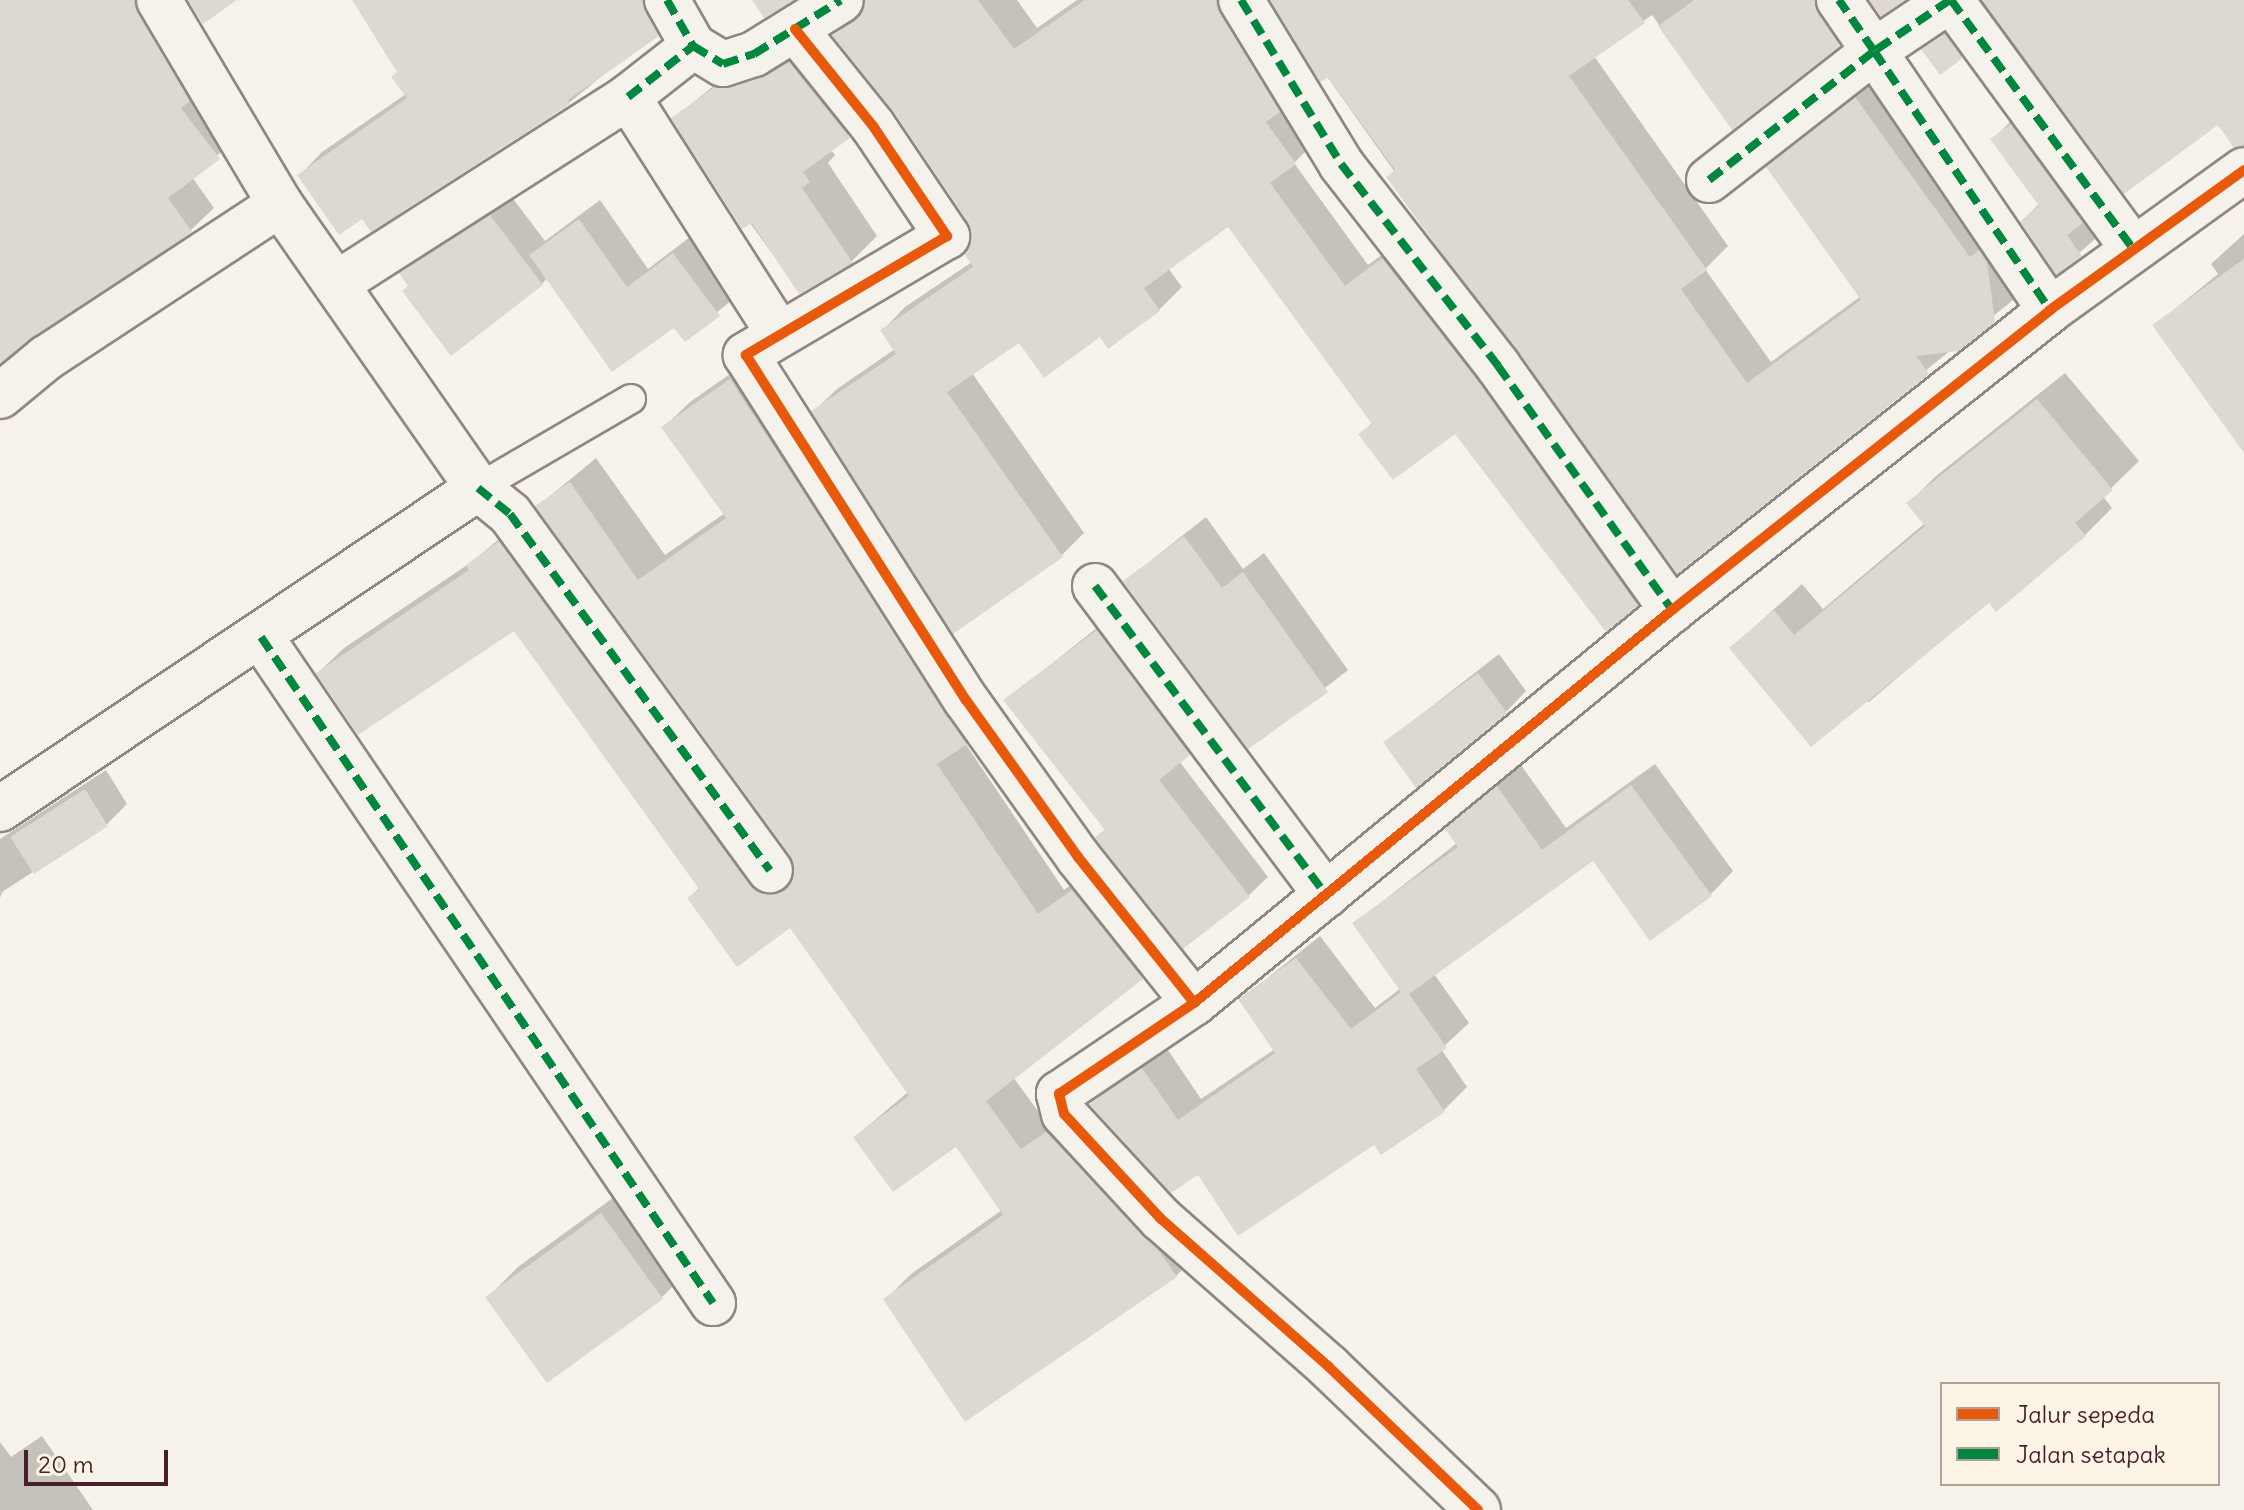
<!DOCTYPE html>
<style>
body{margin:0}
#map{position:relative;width:2244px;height:1510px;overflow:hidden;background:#f7f3ea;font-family:Delius,sans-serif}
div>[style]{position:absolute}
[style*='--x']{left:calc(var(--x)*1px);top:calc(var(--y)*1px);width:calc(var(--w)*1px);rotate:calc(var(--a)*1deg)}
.shadow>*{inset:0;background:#0003}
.building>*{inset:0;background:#ddd8d2}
.roads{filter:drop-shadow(2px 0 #908684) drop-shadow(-2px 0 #908684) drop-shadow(0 2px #908684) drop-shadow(0 -2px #908684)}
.service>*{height:28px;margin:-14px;padding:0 14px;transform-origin:14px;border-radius:14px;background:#f5f2ec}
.minor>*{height:44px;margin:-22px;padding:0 22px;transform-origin:22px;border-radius:22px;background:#f5f2ec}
.quiet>*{height:8px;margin-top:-4px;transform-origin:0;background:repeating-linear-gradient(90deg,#00873e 0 16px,transparent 0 24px)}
.cycleway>*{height:10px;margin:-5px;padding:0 5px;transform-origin:5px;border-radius:5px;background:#e8590c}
span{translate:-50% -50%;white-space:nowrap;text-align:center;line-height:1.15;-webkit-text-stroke:6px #fcf5e5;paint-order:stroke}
.legend{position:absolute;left:1940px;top:1382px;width:280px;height:104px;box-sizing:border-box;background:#fcf5e5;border:2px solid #b59f9b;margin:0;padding:10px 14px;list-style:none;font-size:24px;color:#4a1f2b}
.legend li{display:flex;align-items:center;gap:16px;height:40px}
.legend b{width:40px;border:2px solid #b59f9b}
.scale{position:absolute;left:24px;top:1450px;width:144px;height:36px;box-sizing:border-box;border:4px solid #4a1f2b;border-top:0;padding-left:10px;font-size:24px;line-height:28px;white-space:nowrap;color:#4a1f2b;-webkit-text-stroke:6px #fcf5e5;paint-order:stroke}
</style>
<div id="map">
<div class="shadow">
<div style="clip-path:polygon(0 0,166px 0,241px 135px,192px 177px,214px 208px,191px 230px,0 361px)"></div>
<div style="clip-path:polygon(355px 0,675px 0,680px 12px,569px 103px,362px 216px,300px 175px,322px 152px,406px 94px,399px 72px)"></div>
<div style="clip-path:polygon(864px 0,1017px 0,1037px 28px,1077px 0,1248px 0,1317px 140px,1294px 163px,1368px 265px,1406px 237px,1660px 581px,1606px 629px,1455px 431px,1361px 434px,1373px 422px,1228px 225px,1168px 268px,1182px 287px,1159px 310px,1100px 335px,1020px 341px,972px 373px,1084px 533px,1062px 555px,814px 411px,837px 389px,895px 349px,883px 330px,905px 307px,972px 262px,970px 222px,895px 111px,835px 35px,864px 7px)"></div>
<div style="clip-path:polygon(1273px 0,1849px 0,1862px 21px,1732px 128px,1652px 15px,1594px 56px,1728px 246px,1705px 269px,1771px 362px,1861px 296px,1768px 168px,1879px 76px,2017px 297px,1677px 571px)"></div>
<div style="clip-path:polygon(1980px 0,2244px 0,2244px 146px,2236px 146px,2219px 122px,2124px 191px)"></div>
<div style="clip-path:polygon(1955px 25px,1971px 47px,1961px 57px,1924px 50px)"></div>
<div style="clip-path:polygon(789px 53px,874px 111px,831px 150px,835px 155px,828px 163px,877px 236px,852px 261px,800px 292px,674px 118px,743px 62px)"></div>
<div style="clip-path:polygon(2013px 119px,2101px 234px,2057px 272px,2022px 221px,2040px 203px,1993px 139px)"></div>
<div style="clip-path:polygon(511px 196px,545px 241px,600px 200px,648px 269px,694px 234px,739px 294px,685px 339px,675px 326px,547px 278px,542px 284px,410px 286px,402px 273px,422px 253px)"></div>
<div style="clip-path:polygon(2244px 234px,2244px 436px,2155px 325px,2218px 274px,2211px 264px)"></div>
<div style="clip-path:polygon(757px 355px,991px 717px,965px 743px,1064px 890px,1098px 866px,1167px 952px,1013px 1077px,1048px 1125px,1202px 1250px,1176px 1276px,885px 1300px,911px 1274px,1002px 1210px,957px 1144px,855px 1137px,908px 1092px,791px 925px,689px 898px,700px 887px,514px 629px,318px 673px,344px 648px,473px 561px,525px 517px,775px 859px,794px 868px,792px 854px,538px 506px,596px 458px,665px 555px,725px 513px,664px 427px,690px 402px)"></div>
<div style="clip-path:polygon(2065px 373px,2139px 461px,2103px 496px,2112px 508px,2085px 535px,1989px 600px,1869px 702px,1731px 648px,1802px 584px,1823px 609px,1925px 523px,1908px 504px,1936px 476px)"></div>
<div style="clip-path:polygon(1206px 517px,1243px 569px,1264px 553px,1348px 670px,1249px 747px,1125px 581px)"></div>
<div style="clip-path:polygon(1117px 612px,1208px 734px,1179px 761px,1268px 877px,1248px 896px,1097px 838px,1106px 828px,1006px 700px)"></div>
<div style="clip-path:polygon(1499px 654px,1526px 691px,1506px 712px,1386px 742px)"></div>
<div style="clip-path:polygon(1655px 764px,1733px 871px,1711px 894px,1593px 858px,1434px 974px,1469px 1023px,1441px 1049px,1467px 1087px,1444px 1110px,1375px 1142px,1198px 1172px,1092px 1104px,1114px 1081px,1166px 1047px,1201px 1099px,1275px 1049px,1240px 1000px,1320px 936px,1375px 1008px,1401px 988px,1355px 923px,1457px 843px,1448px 829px,1521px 765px,1566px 828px)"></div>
<div style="clip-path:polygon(106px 770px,127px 804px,107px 824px,2px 892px,0 898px,0 839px)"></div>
<div style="clip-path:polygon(632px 1184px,692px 1267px,662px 1297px,548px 1380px,488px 1297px,518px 1267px)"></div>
<div style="clip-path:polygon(42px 1436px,93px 1510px,0 1510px,0 1442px,11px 1457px)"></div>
</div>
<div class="building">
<div style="clip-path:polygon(0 0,134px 0,190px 101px,181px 108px,220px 159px,168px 198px,192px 232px,0 364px)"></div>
<div style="clip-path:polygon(188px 0,237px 0,203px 24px)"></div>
<div style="clip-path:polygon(352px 0,641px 0,659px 36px,568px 100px,570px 104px,371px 232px,362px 219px,339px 235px,297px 175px,407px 98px,391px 77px,397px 72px)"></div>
<div style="clip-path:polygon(752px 0,794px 0,764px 18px)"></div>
<div style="clip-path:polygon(866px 0,978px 0,1014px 49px,1085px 0,1216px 0,1280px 112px,1266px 122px,1296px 164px,1270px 183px,1345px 286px,1382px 258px,1478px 381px,1638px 606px,1606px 632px,1455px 434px,1393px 480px,1358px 434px,1372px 424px,1228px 227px,1144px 288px,1160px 311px,1108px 349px,1100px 337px,1044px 378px,1019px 343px,947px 392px,1063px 557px,953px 634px,811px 411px,896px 354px,880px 330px,973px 267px,964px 253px,972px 236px,968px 222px,894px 112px,832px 35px,855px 21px)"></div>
<div style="clip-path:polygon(1270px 0,1628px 0,1645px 23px,1569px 76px,1707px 270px,1681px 289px,1747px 383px,1861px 300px,1766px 167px,1855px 97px,1970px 257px,1979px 250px,1987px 262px,1995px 322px,1958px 351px,1916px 356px,1929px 374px,1677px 574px,1386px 177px,1395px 170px,1328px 77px,1320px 82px)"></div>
<div style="clip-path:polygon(1694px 0,1814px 0,1840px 46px,1732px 130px,1658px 26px)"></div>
<div style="clip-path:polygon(1869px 0,1905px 0,1881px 16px)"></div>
<div style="clip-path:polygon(1982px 0,2244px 0,2244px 145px,2234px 148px,2218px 125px,2124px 194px)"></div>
<div style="clip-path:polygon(1945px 34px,1963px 58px,1940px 75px,1921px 49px)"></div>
<div style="clip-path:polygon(789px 62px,850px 138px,803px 172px,810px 182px,802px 188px,853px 263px,799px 294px,752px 223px,742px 229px,671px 118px,715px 87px,762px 78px)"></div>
<div style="clip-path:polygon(2011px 124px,2083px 223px,2067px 235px,2082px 256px,2056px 275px,2020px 221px,2039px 206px,1990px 139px)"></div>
<div style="clip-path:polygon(490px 215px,543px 285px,451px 356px,402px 291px,408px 286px,399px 273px)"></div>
<div style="clip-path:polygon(579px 219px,627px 287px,673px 253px,720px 316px,685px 342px,674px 328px,612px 372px,529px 255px)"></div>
<div style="clip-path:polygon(2244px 259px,2244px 453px,2152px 325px)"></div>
<div style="clip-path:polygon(730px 379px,967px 744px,937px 764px,1038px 914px,1072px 890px,1143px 979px,986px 1101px,1021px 1149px,1046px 1132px,1159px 1251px,1177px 1277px,965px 1422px,883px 1299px,1003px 1215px,956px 1147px,893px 1192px,853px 1137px,909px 1096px,790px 928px,737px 967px,687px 898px,699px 889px,514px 631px,358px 735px,316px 673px,469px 570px,466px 565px,499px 541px,750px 885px,761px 893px,784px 891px,793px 879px,790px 855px,535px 506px,570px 482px,638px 580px,726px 518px,661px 427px)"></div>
<div style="clip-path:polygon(2037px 399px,2113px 490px,2075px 523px,2086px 536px,1996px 612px,1989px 603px,1811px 747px,1729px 648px,1774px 610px,1794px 635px,1925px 526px,1906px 503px)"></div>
<div style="clip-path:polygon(1184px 536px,1222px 588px,1243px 572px,1328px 692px,1248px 749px,1123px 581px)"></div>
<div style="clip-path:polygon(1097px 630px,1190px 755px,1159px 780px,1250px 897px,1183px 949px,1098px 842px,1095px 837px,1105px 830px,1003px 700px)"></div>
<div style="clip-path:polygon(1478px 673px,1507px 713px,1416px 788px,1383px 742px)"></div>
<div style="clip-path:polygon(1631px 785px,1712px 896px,1650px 941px,1593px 861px,1409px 994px,1447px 1048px,1416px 1069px,1445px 1112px,1381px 1155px,1374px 1145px,1238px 1236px,1198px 1175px,1171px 1193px,1089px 1104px,1142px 1068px,1178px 1120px,1275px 1053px,1238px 999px,1296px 958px,1351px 1029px,1401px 992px,1352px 923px,1458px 847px,1445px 829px,1497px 786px,1542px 850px)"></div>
<div style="clip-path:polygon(85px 789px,108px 826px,34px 874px,10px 837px)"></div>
<div style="clip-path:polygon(601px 1213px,663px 1299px,547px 1383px,485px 1297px)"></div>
</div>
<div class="roads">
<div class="service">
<div style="--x:478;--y:488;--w:177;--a:-30.2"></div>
</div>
<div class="minor">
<div style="--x:667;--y:0;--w:53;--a:60.5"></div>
<div style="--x:693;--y:46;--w:35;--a:31"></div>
<div style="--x:723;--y:64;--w:33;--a:-18"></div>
<div style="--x:754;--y:54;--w:102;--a:-31.8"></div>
<div style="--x:1241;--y:0;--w:192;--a:58.6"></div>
<div style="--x:1341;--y:164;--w:256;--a:52.1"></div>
<div style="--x:1498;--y:366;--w:300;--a:54.5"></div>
<div style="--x:1950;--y:0;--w:92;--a:146.1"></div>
<div style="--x:1874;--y:51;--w:313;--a:55.8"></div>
<div style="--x:1951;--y:0;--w:308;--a:53.8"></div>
<div style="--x:795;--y:29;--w:124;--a:51.2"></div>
<div style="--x:873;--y:126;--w:133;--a:56.1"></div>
<div style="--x:947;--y:236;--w:234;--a:149.4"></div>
<div style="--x:746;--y:355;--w:409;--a:57.5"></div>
<div style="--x:966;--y:700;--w:193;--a:54.5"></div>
<div style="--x:1078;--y:857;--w:186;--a:51.5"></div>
<div style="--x:628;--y:97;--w:281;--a:57.5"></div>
<div style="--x:1709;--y:180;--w:209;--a:-38"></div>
<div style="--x:1874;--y:51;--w:62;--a:-124.5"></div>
<div style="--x:336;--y:284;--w:347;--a:-32.6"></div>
<div style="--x:628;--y:97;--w:83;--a:-38.1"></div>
<div style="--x:0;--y:396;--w:60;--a:-39.6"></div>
<div style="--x:46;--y:358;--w:280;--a:-33.3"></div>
<div style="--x:478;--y:488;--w:41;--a:39.1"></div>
<div style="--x:510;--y:514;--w:441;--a:53.9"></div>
<div style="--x:1095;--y:586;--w:386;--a:53.2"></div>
<div style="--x:261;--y:637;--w:805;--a:55.84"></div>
<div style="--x:0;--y:809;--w:576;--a:-33.88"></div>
<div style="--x:478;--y:488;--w:346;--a:-124.9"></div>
<div style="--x:280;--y:204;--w:237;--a:-120.7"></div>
<div style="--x:1478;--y:1510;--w:207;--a:-136.2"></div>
<div style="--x:1329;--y:1367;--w:224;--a:-138.6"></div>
<div style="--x:1161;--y:1219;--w:143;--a:-132.7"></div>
<div style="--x:1064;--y:1114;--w:21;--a:-104"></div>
<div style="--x:1059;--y:1094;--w:163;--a:-34"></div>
<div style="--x:1194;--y:1003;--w:619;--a:-39.43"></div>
<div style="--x:1672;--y:610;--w:483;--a:-38.4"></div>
<div style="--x:2050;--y:310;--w:239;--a:-35.8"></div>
</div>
</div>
<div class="quiet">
<div style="--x:667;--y:0;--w:53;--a:60.5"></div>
<div style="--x:693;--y:46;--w:35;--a:31"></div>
<div style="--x:723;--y:64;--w:33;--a:-18"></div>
<div style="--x:754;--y:54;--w:102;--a:-31.8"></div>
<div style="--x:1241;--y:0;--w:192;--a:58.6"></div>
<div style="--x:1341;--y:164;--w:256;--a:52.1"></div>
<div style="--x:1498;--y:366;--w:300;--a:54.5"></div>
<div style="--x:1950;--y:0;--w:92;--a:146.1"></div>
<div style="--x:1874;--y:51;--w:313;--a:55.8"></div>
<div style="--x:1951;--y:0;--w:308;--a:53.8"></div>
<div style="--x:628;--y:97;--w:83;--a:-38.1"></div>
<div style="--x:1709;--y:180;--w:209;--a:-38"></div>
<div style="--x:1874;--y:51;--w:62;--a:-124.5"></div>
<div style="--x:478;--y:488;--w:41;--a:39.1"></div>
<div style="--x:510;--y:514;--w:441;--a:53.9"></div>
<div style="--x:1095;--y:586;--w:386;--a:53.2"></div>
<div style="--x:261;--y:637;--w:805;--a:55.84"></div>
</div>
<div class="cycleway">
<div style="--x:795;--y:29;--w:124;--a:51.2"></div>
<div style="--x:873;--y:126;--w:133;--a:56.1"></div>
<div style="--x:947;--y:236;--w:234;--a:149.4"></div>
<div style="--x:746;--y:355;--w:409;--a:57.5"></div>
<div style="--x:966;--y:700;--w:193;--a:54.5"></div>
<div style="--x:1078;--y:857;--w:186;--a:51.5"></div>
<div style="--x:1478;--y:1510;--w:207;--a:-136.2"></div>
<div style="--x:1329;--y:1367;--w:224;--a:-138.6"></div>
<div style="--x:1161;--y:1219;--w:143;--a:-132.7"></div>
<div style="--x:1064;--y:1114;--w:21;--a:-104"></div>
<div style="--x:1059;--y:1094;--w:163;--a:-34"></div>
<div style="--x:1194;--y:1003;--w:619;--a:-39.43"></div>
<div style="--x:1672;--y:610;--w:483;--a:-38.4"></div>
<div style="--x:2050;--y:310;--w:239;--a:-35.8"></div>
</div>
<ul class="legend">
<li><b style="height:10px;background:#e8590c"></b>Jalur sepeda</li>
<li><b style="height:10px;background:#00873e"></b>Jalan setapak</li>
</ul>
<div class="scale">20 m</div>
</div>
